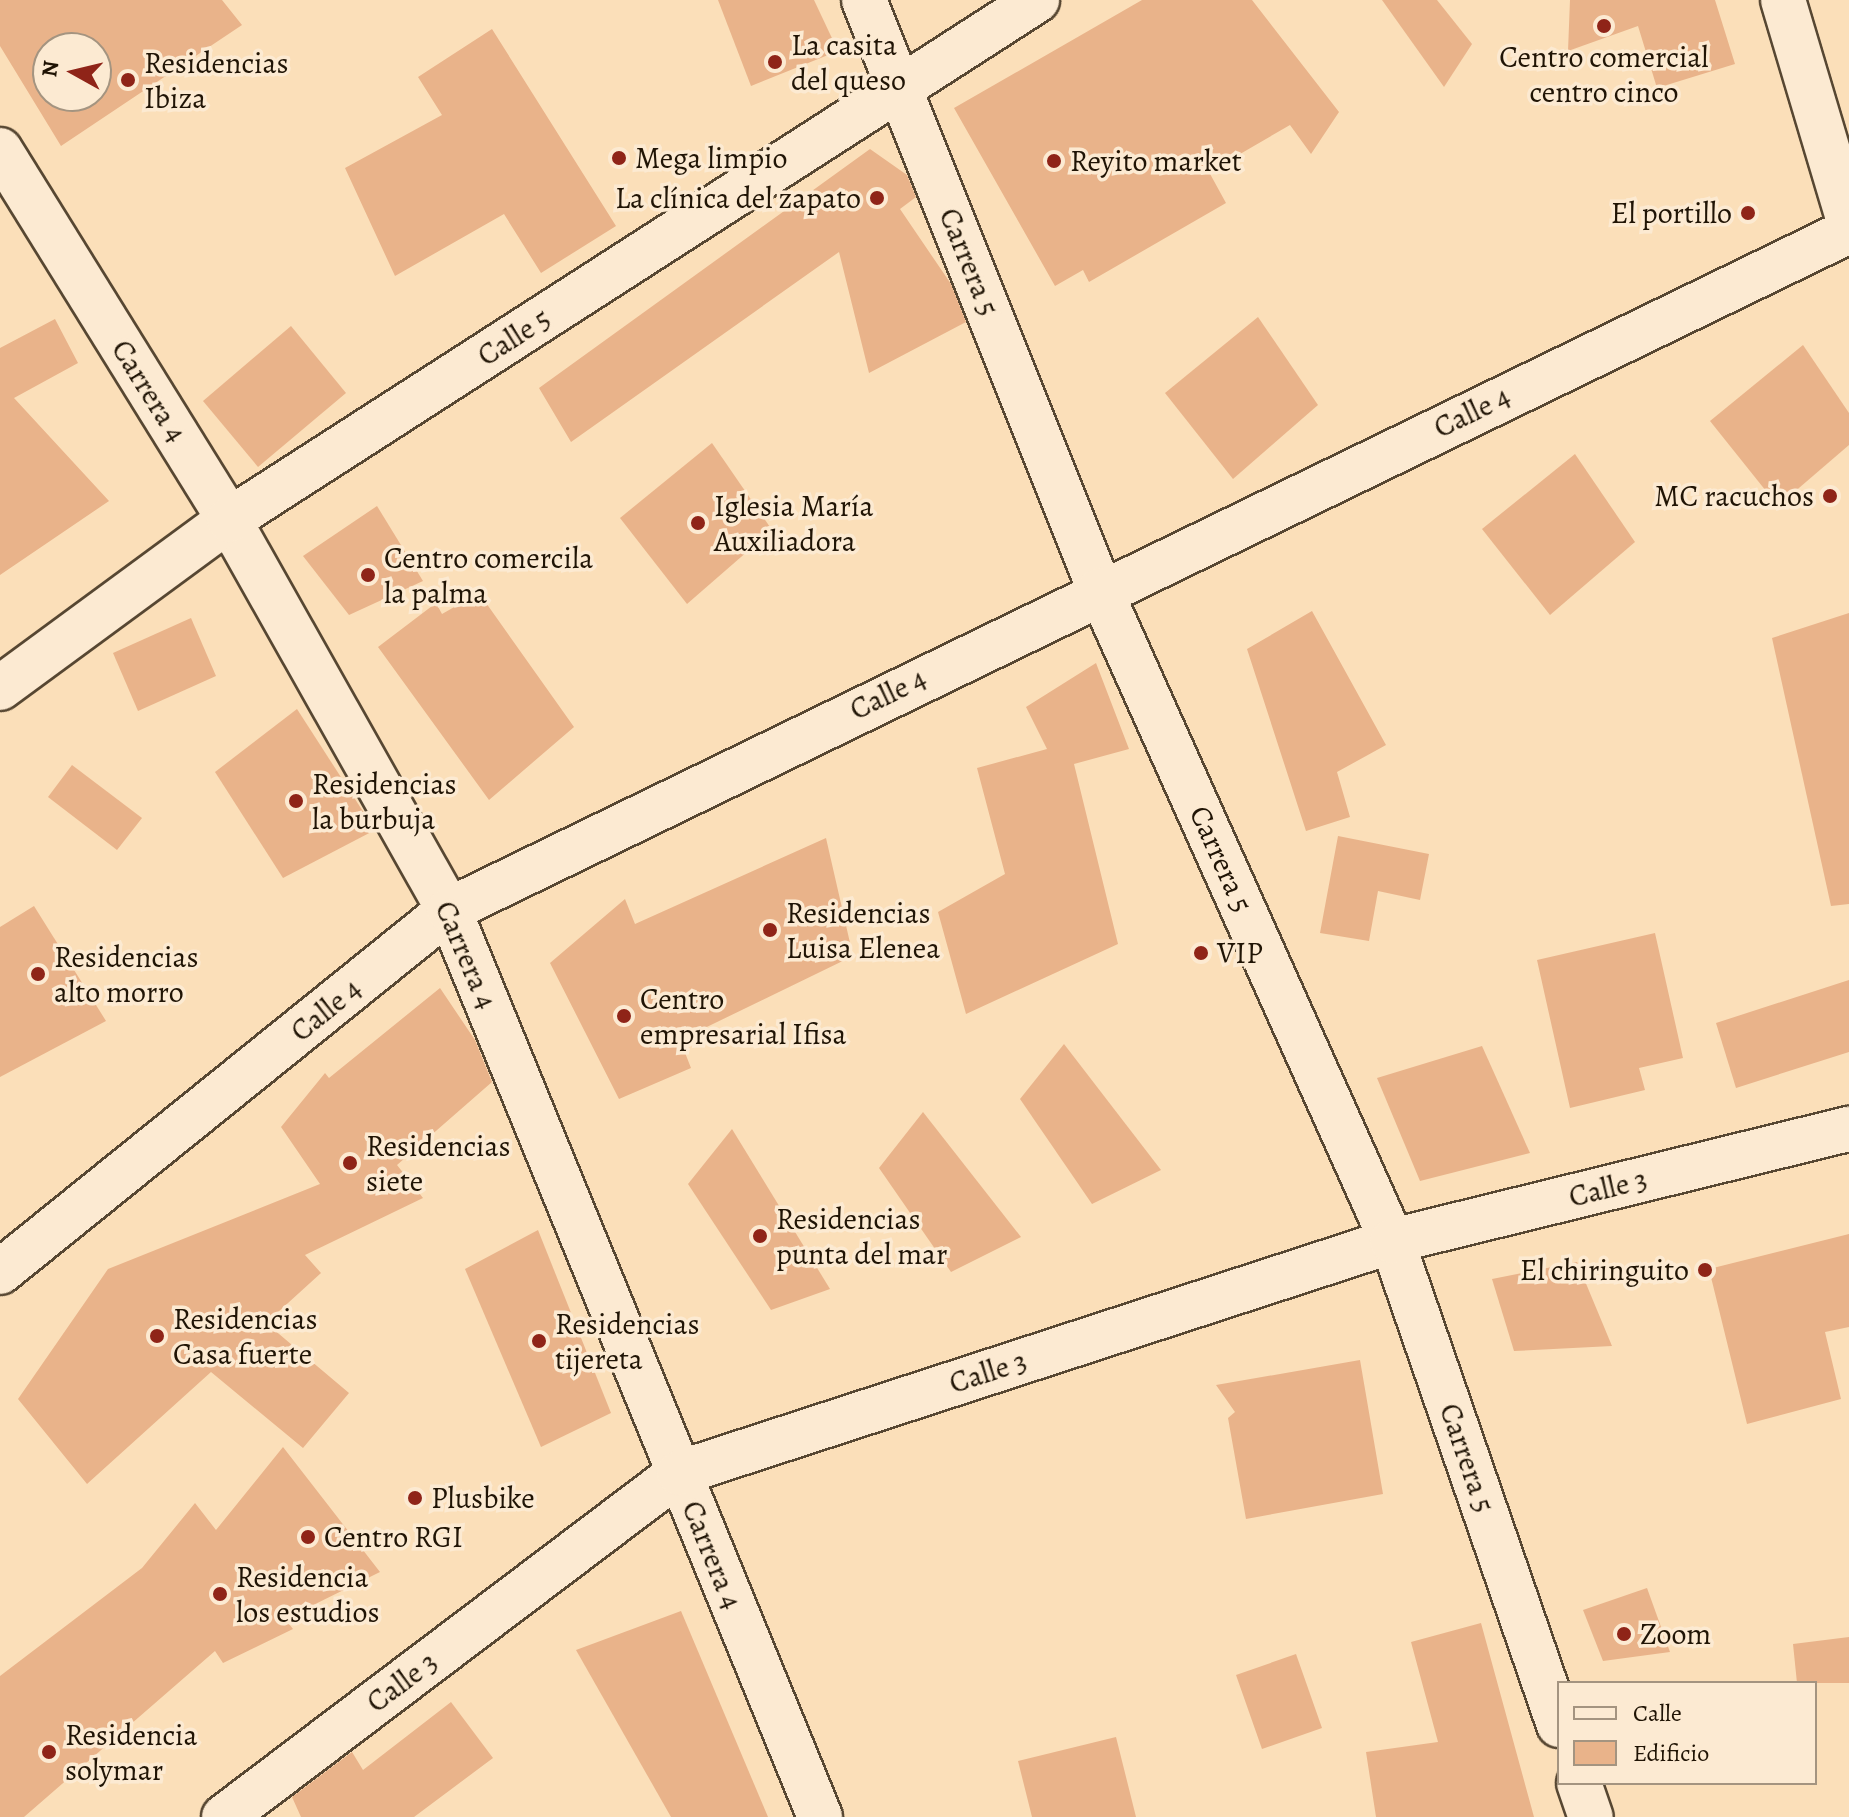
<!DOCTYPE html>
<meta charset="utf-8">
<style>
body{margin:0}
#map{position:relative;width:1849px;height:1817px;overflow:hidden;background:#fbdfb9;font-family:Alegreya,serif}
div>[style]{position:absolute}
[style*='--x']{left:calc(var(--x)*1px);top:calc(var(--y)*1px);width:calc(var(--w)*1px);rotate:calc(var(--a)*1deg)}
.building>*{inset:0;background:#e9b38a}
.roads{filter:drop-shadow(2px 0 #574732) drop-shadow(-2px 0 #574732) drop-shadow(0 2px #574732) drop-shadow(0 -2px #574732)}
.minor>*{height:44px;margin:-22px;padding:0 22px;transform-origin:22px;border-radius:22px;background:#fcead2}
.dots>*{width:22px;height:22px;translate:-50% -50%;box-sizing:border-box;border:4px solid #fcead2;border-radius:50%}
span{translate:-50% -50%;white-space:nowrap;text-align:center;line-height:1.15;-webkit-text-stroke:7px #fcead2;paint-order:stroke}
.poi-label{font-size:30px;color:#201405}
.left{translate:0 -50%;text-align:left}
.right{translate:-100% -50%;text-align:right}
.street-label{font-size:30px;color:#201405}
.legend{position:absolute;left:1557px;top:1681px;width:260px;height:104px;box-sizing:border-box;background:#fcead2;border:2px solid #a49480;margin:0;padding:10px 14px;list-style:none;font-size:24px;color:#201405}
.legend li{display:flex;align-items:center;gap:16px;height:40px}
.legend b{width:40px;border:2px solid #a49480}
.north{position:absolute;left:32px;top:32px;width:80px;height:80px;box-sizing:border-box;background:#fcead2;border:2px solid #a49480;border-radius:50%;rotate:278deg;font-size:22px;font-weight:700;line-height:32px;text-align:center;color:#201405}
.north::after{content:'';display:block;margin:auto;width:28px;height:36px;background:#8f2418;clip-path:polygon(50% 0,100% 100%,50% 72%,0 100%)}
</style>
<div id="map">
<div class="building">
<div style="clip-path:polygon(evenodd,0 0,222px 0,242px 25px,61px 146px,0 46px,0 0,48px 48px,96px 48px,96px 96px,48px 96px,48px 48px)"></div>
<div style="clip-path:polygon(718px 0,814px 0,838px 51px,751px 86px)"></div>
<div style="clip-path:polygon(1142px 0,1252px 0,1339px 112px,1311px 154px,1290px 125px,1209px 172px,1226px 203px,1089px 282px,1083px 270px,1055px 286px,954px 108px)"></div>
<div style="clip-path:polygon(1382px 0,1437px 0,1472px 44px,1444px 87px)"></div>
<div style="clip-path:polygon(1570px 0,1715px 0,1735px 64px,1657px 88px,1638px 26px,1568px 51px)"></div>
<div style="clip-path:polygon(492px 29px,616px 226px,541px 273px,504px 214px,395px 276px,345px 168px,442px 115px,418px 77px)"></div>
<div style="clip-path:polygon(870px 149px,907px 175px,916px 197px,900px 209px,951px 284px,966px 322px,869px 373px,839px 252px,571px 442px,539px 388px)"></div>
<div style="clip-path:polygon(1258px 317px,1318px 405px,1233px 479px,1165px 393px)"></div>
<div style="clip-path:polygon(55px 319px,78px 363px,14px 398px,109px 501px,0 575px,0 348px)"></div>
<div style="clip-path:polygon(291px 326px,346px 393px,258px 467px,203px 401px)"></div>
<div style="clip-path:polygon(1803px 345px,1849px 413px,1849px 445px,1778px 506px,1710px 421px)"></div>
<div style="clip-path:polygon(712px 443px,772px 530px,687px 604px,620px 518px)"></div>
<div style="clip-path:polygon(1575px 454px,1635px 542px,1550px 615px,1482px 529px)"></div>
<div style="clip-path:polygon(377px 506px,423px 581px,349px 615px,303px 556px)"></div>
<div style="clip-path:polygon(479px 593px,574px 727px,489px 800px,378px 647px,436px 603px,442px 614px)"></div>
<div style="clip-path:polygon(1312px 611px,1386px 745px,1337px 772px,1350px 817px,1306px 831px,1247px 649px)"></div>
<div style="clip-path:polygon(1849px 613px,1849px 904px,1831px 906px,1772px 638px)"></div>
<div style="clip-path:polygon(191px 618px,216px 676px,138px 711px,113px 653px)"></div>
<div style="clip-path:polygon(1096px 663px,1129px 749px,1074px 764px,1118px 944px,966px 1014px,938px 912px,1005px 874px,977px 768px,1047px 749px,1026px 707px)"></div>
<div style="clip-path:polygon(297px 709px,375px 830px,283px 878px,215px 772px)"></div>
<div style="clip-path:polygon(72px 765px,142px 818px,117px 850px,48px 797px)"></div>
<div style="clip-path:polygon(1338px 836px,1429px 854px,1420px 900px,1378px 891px,1369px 941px,1320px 933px)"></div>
<div style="clip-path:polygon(826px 838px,853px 956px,680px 1040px,691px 1068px,619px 1099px,550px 963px,625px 899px,635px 924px)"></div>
<div style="clip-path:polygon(34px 906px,106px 1021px,0 1077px,0 927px)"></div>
<div style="clip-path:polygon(1655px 933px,1683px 1058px,1639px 1068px,1645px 1090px,1570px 1108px,1537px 960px)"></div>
<div style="clip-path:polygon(1849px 980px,1849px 1052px,1736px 1088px,1716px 1023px)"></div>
<div style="clip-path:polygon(440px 988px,475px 1040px,492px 1082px,397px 1165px,423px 1198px,305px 1255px,321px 1273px,266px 1323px,349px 1393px,303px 1448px,211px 1372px,87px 1484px,18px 1399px,108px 1269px,320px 1184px,281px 1127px,325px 1073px,329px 1078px)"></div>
<div style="clip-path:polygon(1064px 1044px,1161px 1170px,1092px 1204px,1020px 1099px)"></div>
<div style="clip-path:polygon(1482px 1046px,1530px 1153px,1420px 1181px,1377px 1078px)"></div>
<div style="clip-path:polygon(923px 1112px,1021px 1237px,951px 1272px,879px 1168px)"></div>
<div style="clip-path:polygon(732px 1129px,830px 1289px,771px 1310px,688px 1184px)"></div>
<div style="clip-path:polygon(538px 1230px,611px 1413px,541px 1447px,465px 1269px)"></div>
<div style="clip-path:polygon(1849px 1234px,1849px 1327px,1825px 1332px,1841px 1399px,1747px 1424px,1709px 1269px)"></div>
<div style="clip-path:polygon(1577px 1262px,1612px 1346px,1514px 1351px,1492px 1279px)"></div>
<div style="clip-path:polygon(1360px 1360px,1383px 1494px,1246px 1519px,1228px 1418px,1235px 1412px,1216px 1385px)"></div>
<div style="clip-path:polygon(283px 1447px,380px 1572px,285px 1619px,293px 1629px,223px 1663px,215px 1651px,24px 1817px,0 1817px,0 1676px,142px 1568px,195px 1503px,216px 1530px)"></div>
<div style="clip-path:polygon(1647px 1588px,1670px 1652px,1603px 1661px,1583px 1610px)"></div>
<div style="clip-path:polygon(681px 1611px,768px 1817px,671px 1817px,576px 1650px)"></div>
<div style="clip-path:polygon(1481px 1623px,1534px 1817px,1376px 1817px,1366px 1752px,1438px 1742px,1411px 1642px)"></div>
<div style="clip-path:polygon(1849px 1637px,1849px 1683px,1797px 1683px,1793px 1644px)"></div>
<div style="clip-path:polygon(1296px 1654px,1322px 1728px,1262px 1749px,1236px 1675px)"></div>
<div style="clip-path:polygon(451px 1702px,493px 1758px,414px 1817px,301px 1817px,292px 1797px,352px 1752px,363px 1770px)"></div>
<div style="clip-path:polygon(1116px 1737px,1136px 1817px,1032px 1817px,1018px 1761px)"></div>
</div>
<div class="roads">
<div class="minor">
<div style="--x:864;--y:0;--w:635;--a:68.2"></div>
<div style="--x:1100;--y:590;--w:713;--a:65.84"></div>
<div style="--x:1392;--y:1241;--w:512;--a:70.96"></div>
<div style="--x:1783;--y:0;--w:232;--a:73.4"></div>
<div style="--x:0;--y:150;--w:435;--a:58.2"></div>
<div style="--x:229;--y:520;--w:448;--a:60.6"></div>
<div style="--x:449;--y:910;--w:980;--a:67.75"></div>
<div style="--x:0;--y:688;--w:284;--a:-36.3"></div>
<div style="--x:229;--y:520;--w:961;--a:-32.76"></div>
<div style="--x:0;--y:1272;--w:577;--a:-38.88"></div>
<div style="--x:449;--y:910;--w:1556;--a:-25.87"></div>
<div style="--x:1579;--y:1783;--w:36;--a:71"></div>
<div style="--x:224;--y:1817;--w:570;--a:-37.09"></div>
<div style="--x:679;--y:1473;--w:750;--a:-18.02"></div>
<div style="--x:1392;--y:1241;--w:471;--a:-13.8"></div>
</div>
</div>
<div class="dots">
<div style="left:1604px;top:26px;background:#8f2418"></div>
<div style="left:775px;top:62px;background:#8f2418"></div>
<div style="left:128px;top:80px;background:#8f2418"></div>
<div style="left:619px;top:158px;background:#8f2418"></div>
<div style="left:1054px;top:161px;background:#8f2418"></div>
<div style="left:877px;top:198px;background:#8f2418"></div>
<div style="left:1748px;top:213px;background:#8f2418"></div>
<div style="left:1830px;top:496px;background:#8f2418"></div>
<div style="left:698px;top:523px;background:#8f2418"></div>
<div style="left:368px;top:575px;background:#8f2418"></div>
<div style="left:296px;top:801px;background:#8f2418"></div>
<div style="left:770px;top:930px;background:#8f2418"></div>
<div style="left:1201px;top:953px;background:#8f2418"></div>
<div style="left:38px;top:974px;background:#8f2418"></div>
<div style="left:624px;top:1016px;background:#8f2418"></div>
<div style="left:350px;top:1163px;background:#8f2418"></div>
<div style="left:760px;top:1236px;background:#8f2418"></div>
<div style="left:1705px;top:1270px;background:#8f2418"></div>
<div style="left:157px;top:1336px;background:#8f2418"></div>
<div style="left:539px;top:1341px;background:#8f2418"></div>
<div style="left:415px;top:1498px;background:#8f2418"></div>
<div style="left:308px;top:1537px;background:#8f2418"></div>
<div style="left:220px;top:1594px;background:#8f2418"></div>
<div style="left:1624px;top:1634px;background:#8f2418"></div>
<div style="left:49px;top:1752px;background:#8f2418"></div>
</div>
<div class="poi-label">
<span class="left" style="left:791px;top:62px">La casita<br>del queso</span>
<span style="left:1604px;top:74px">Centro comercial<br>centro cinco</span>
<span class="left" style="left:144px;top:80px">Residencias<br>Ibiza</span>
<span class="left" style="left:635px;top:158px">Mega limpio</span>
<span class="left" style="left:1070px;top:161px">Reyito market</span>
<span class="right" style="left:861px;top:198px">La clínica del zapato</span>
<span class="right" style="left:1732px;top:213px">El portillo</span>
<span class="right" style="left:1814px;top:496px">MC racuchos</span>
<span class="left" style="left:714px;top:523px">Iglesia María<br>Auxiliadora</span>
<span class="left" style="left:384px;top:575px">Centro comercila<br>la palma</span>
<span class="left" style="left:312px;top:801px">Residencias<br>la burbuja</span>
<span class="left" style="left:786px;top:930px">Residencias<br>Luisa Elenea</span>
<span class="left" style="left:1217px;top:953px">VIP</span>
<span class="left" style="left:54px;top:974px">Residencias<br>alto morro</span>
<span class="left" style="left:640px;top:1016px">Centro<br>empresarial Ifisa</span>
<span class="left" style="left:366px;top:1163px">Residencias<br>siete</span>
<span class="left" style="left:776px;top:1236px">Residencias<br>punta del mar</span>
<span class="right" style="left:1689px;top:1270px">El chiringuito</span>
<span class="left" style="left:173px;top:1336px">Residencias<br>Casa fuerte</span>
<span class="left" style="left:555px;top:1341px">Residencias<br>tijereta</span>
<span class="left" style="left:431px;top:1498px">Plusbike</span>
<span class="left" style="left:324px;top:1537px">Centro RGI</span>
<span class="left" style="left:236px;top:1594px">Residencia<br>los estudios</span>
<span class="left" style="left:1640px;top:1634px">Zoom</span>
<span class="left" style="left:65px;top:1752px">Residencia<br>solymar</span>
</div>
<div class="street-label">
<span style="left:969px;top:262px;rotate:68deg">Carrera 5</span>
<span style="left:514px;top:337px;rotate:-33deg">Calle 5</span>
<span style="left:149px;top:391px;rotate:58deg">Carrera 4</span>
<span style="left:1472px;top:412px;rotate:-26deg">Calle 4</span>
<span style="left:888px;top:694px;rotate:-26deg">Calle 4</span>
<span style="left:1221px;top:859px;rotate:66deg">Carrera 5</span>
<span style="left:466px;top:955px;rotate:67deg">Carrera 4</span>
<span style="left:326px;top:1010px;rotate:-39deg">Calle 4</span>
<span style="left:1608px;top:1188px;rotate:-14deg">Calle 3</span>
<span style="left:988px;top:1372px;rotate:-18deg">Calle 3</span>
<span style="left:1467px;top:1458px;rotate:71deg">Carrera 5</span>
<span style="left:712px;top:1555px;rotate:68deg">Carrera 4</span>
<span style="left:402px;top:1682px;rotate:-37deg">Calle 3</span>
</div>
<ul class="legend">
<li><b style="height:10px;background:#fcead2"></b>Calle</li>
<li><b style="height:22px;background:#e9b38a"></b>Edificio</li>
</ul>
<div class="north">N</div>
</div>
